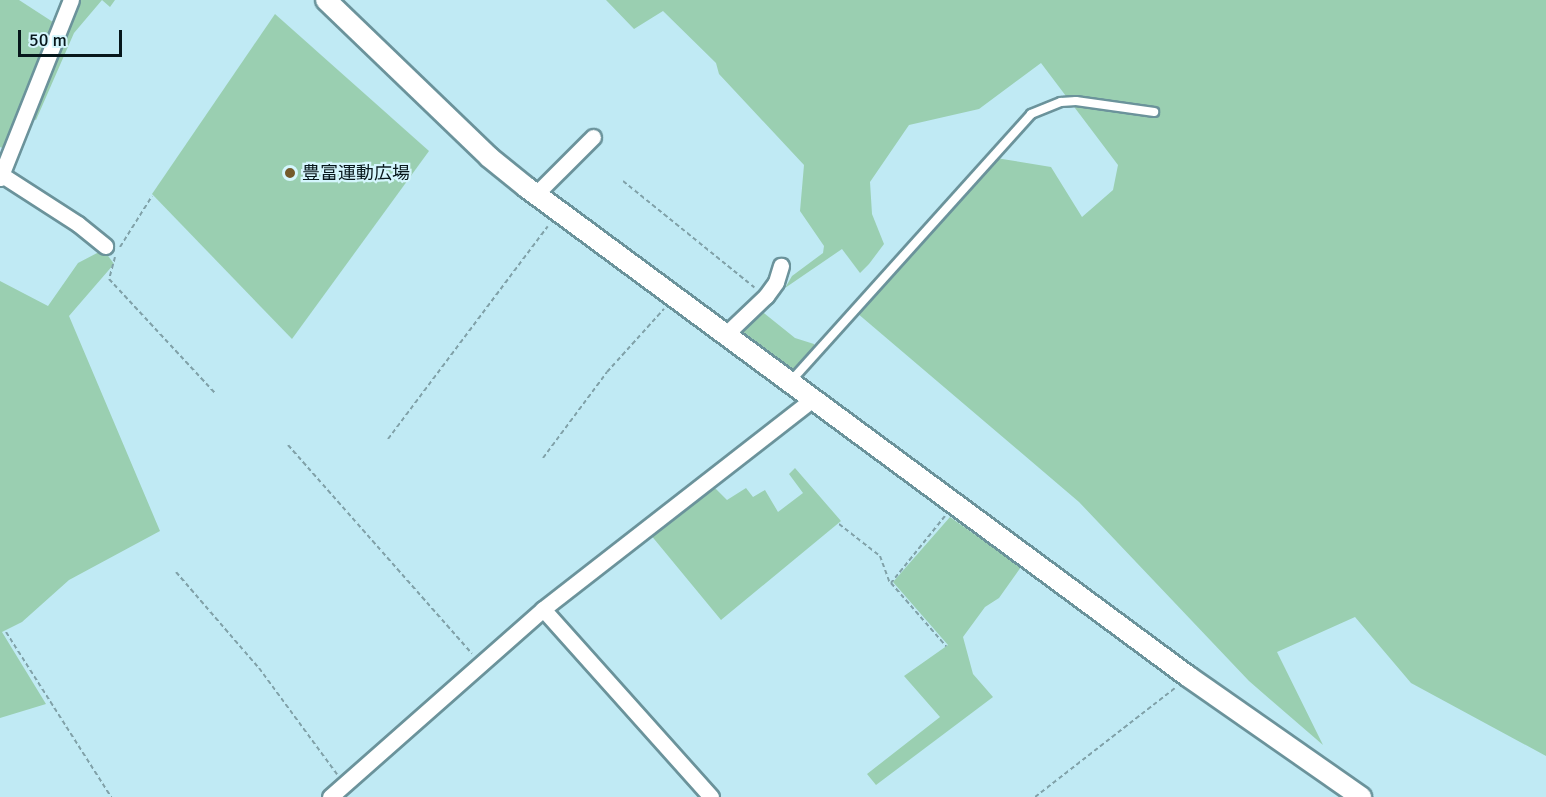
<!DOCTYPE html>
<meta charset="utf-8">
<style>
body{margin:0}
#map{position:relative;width:1546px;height:797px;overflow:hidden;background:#c0eaf4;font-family:Signika,"Noto Sans JP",sans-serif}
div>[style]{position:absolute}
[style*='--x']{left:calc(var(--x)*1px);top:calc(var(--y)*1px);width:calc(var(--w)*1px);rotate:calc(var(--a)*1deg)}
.green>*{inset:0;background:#9acfb1}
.path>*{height:2px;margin-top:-1px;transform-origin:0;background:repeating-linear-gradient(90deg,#80a1a8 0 4.5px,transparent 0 7.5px)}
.roads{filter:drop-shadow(2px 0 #6b939b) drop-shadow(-2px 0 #6b939b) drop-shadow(0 2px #6b939b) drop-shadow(0 -2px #6b939b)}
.service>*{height:8px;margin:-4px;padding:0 4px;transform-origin:4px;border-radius:4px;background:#fff}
.minor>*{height:15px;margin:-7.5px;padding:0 7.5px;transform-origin:7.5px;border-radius:7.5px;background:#fff}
.tertiary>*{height:20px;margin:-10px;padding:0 10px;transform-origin:10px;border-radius:10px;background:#fff}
.dots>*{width:16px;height:16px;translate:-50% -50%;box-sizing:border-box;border:3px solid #d4f6fd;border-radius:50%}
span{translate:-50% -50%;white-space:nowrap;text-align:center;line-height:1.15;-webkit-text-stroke:4.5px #d4f6fd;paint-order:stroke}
.poi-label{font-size:18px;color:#07171b}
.left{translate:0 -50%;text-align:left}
.scale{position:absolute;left:18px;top:30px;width:104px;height:27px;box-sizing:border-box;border:3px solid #07171b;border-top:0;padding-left:8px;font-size:18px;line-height:21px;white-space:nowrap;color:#07171b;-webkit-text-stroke:4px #d4f6fd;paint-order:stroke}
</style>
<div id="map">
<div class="green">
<div style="clip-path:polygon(0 0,19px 0,56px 24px,7px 150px,0 147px)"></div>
<div style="clip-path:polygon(75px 0,115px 0,110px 7px,102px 0,74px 33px,36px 120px,29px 118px)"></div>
<div style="clip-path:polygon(606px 0,1546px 0,1546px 756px,1411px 683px,1355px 617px,1277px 652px,1323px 745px,1249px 681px,1079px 502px,857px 313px,996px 158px,1051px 167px,1082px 217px,1113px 190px,1118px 165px,1041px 63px,979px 109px,909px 125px,870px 182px,872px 214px,884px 244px,869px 264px,860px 273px,842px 249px,785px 288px,792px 276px,823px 253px,824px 246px,800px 211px,804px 165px,719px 74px,716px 63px,663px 11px,634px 29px)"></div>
<div style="clip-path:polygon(275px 14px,429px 151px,292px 339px,152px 194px)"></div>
<div style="clip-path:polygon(99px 252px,106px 253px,114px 264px,69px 316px,160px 531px,69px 580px,22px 622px,2px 632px,46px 704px,0 718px,0 281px,48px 306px,78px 263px)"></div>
<div style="clip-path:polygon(760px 310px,795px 338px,814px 344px,815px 348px,793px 374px,739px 334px,739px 330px)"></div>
<div style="clip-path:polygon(795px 468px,841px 521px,721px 620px,650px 534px,713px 486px,727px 500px,746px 488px,753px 497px,765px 490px,778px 512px,803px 493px,789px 474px)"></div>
<div style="clip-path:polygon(950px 517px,1021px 567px,999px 598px,985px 607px,963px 637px,973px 674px,993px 697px,876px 785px,867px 774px,940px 717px,904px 676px,948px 645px,893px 582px)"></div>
</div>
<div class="path">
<div style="--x:623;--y:181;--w:169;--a:39"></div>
<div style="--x:120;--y:247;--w:60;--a:-57.9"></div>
<div style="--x:115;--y:257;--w:23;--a:105"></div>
<div style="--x:109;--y:279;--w:157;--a:47.1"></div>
<div style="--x:388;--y:439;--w:266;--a:-53.1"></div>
<div style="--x:288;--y:445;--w:278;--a:48.6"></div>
<div style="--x:543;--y:458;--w:107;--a:-53.3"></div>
<div style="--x:607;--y:372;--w:85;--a:-47.9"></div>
<div style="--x:945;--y:516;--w:86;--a:128.9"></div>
<div style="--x:891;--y:583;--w:84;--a:48.9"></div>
<div style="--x:839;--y:524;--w:52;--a:38"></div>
<div style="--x:880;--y:556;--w:29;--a:70"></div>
<div style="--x:176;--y:572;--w:127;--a:49.2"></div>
<div style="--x:259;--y:668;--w:132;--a:53.7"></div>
<div style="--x:6;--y:632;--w:196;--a:57.5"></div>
<div style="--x:1035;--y:797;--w:177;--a:-37.9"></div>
</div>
<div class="roads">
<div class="service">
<div style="--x:790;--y:382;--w:360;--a:-48"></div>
<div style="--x:1031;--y:114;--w:32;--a:-22"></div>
<div style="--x:1061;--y:102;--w:15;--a:-4"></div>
<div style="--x:1076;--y:101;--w:79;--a:8"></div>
</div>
<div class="minor">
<div style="--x:2;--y:175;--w:90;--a:32.8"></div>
<div style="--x:78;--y:224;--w:35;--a:39"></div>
<div style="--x:0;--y:178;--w:192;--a:-68.3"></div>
<div style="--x:535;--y:195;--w:82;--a:-45"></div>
<div style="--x:725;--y:335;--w:57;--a:-43.6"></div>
<div style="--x:766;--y:296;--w:17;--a:-54"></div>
<div style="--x:776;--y:282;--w:17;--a:-73"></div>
<div style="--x:543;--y:609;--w:252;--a:48.2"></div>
<div style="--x:330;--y:797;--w:284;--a:-41.4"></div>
<div style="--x:543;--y:609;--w:340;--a:-37.9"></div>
</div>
<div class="tertiary">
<div style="--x:326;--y:0;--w:226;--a:43.9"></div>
<div style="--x:489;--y:157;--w:48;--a:39"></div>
<div style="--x:526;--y:187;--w:824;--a:36.47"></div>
<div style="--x:1189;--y:677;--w:210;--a:34.9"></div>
</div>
</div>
<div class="dots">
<div style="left:290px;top:173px;background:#745b2c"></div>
</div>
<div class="poi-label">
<span class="left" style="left:302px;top:173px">豊富運動広場</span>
</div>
<div class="scale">50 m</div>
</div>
